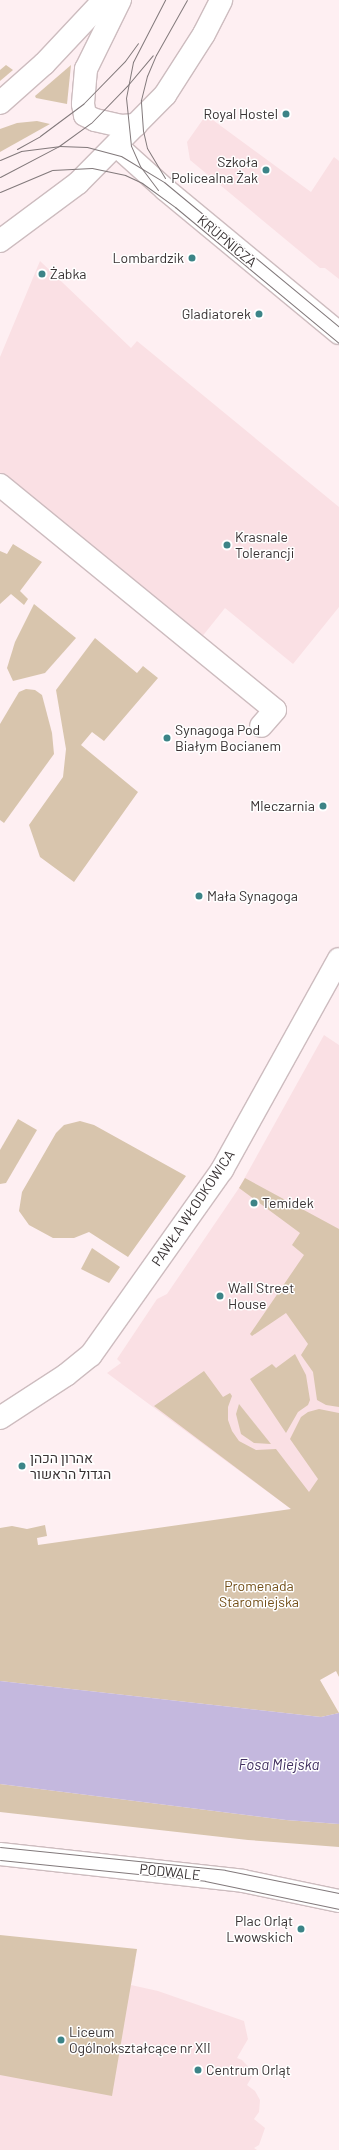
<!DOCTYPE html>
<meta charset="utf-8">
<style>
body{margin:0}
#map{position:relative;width:339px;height:2150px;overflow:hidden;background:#feeff2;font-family:Barlow,Heebo,sans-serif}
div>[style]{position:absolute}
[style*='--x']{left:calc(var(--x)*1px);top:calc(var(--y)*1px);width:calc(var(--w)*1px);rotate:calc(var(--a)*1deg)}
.built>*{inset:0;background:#fae0e4}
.green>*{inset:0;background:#d8c5ad}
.water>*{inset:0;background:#c4b8de}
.roads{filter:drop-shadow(1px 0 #cdbcbf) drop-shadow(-1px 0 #cdbcbf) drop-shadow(0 1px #cdbcbf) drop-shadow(0 -1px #cdbcbf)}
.street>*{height:22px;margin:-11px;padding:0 11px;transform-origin:11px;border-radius:11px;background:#fff}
.secondary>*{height:22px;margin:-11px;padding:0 11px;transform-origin:11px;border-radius:11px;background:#fff}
.tram>*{height:1px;margin:-0.5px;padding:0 0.5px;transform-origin:0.5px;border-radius:0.5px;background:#82797b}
.dots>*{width:11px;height:11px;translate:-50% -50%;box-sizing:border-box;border:2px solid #fff;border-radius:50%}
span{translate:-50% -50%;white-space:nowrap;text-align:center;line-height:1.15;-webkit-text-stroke:3px #fff;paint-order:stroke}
.poi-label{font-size:14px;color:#383233}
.right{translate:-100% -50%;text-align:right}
.left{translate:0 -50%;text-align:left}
.street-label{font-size:14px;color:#383233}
.park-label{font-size:14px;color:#724e17}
.water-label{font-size:15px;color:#412f60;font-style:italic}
</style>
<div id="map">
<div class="built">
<div style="clip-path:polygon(206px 115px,311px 192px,334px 157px,339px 161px,339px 279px,325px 268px,320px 268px,190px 160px,187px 142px)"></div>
<div style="clip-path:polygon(40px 261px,131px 348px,137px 341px,339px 507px,339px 607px,293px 664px,225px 608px,201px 638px,0 473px,0 357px)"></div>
<div style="clip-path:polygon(324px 1035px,339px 1045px,339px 1447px,300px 1508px,291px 1509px,107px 1373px,121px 1363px,117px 1359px,157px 1299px,167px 1294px,239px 1188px)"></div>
<div style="clip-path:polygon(0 1950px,135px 1964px,131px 1985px,158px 1991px,244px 2021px,248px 2039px,237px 2058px,242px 2060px,254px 2073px,247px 2085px,255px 2091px,260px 2100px,259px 2112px,254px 2119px,265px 2128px,259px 2145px,254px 2148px,257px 2150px,0 2150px)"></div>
</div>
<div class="green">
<div style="clip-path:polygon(6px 65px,13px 70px,0 81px,0 70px)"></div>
<div style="clip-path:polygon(71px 65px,67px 104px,36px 98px,35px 96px)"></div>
<div style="clip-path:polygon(37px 121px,50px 124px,0 152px,0 129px,17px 123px)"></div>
<div style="clip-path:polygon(13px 544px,42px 562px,20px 591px,28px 599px,24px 605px,11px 594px,0 604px,0 551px,7px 554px)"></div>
<div style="clip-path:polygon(34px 604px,76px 638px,45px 673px,13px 681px,7px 668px,15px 642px)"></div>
<div style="clip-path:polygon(95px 638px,137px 673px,143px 666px,158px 678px,104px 741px,92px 732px,81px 745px,138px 792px,74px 882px,40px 857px,29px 825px,63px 777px,66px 749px,56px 690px)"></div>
<div style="clip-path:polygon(26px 689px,35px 690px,42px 695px,52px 733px,54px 754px,4px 823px,0 820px,0 724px,19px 692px)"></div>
<div style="clip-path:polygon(18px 1119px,37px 1130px,6px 1183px,0 1184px,0 1150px)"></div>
<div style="clip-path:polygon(80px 1121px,94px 1125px,186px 1176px,128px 1257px,89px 1232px,74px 1238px,53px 1238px,29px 1225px,19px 1211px,22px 1192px,56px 1133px,64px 1125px)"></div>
<div style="clip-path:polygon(245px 1178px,339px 1229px,339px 1407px,326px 1405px,317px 1400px,313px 1372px,301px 1355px,308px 1344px,286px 1313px,252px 1336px,250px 1334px,304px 1255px,292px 1245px,300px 1233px,239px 1188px)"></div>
<div style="clip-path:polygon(92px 1248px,120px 1267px,109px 1283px,81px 1269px)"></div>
<div style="clip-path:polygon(295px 1354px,306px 1375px,310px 1400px,308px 1405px,298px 1412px,286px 1433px,250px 1379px,272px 1364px,276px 1368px)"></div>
<div style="clip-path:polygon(204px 1371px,223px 1397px,230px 1393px,232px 1396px,228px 1407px,228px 1420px,232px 1431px,239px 1441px,256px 1450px,276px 1449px,309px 1492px,318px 1479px,290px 1439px,301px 1417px,308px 1412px,319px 1409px,339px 1413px,339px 1677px,336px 1671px,320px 1680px,339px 1713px,321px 1717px,0 1681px,0 1528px,12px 1526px,27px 1529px,45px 1525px,47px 1536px,37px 1538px,38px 1545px,291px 1509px,154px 1406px)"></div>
<div style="clip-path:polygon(239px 1404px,271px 1444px,254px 1443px,241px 1434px,236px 1414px)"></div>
<div style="clip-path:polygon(0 1784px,286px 1820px,339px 1824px,339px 1847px,248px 1840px,0 1812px)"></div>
<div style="clip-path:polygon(0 1935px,137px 1949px,112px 2096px,0 2075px)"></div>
</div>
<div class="water">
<div style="clip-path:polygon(0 1681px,321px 1717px,339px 1713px,339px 1824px,286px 1820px,0 1784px)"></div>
</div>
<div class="roads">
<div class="street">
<div style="--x:0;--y:485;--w:355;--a:39.3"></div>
<div style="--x:275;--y:710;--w:21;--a:131"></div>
<div style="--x:0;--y:1418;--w:79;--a:-33.1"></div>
<div style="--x:66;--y:1375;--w:32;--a:-39"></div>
<div style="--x:91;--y:1355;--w:227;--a:-54.7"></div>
<div style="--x:222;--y:1170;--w:241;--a:-61"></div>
</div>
<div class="secondary">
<div style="--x:120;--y:0;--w:77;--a:116.2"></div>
<div style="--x:86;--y:69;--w:35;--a:95"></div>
<div style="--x:83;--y:104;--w:11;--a:80"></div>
<div style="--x:85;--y:115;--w:11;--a:27"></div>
<div style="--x:95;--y:120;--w:27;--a:13"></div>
<div style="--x:121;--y:126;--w:15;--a:-4"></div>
<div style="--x:0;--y:103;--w:59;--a:-41.6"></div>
<div style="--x:44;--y:64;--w:88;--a:-46.8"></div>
<div style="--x:117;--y:146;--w:66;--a:41.9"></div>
<div style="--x:166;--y:190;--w:224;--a:39.6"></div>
<div style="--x:0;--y:241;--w:97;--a:-36.6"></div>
<div style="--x:78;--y:183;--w:124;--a:-45.3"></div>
<div style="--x:165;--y:95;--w:72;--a:-57.4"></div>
<div style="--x:204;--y:34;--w:38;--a:-63"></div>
<div style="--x:0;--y:1854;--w:244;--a:6.3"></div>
<div style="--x:243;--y:1881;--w:98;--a:11.8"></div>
</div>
</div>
<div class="tram">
<div style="--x:17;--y:149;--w:26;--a:-29"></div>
<div style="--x:40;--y:136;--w:54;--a:-36.7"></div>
<div style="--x:83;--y:104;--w:60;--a:-45.7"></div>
<div style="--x:125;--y:61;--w:22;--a:-54"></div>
<div style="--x:0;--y:160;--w:23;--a:-23"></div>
<div style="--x:21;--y:151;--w:38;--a:-7"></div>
<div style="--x:59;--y:146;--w:28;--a:2"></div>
<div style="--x:87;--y:147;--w:35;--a:15"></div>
<div style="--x:121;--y:156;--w:50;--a:31.2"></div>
<div style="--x:164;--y:182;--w:227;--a:39.6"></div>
<div style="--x:0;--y:177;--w:67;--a:-27.7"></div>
<div style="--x:59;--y:146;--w:39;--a:-36"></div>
<div style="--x:91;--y:123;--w:52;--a:-45.8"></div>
<div style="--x:127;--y:86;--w:40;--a:-50"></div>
<div style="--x:165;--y:178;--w:35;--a:-121"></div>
<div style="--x:147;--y:148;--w:17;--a:-103"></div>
<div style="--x:143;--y:131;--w:31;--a:-94"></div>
<div style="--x:141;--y:100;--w:25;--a:-76"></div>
<div style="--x:147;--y:76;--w:23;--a:-67"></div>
<div style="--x:156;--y:55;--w:63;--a:-60.6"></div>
<div style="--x:158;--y:190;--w:30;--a:-127"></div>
<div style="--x:140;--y:166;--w:22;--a:-114"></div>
<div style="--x:131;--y:146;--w:48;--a:-95.9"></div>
<div style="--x:126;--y:98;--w:37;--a:-79"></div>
<div style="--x:133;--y:62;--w:70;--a:-62.7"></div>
<div style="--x:0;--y:192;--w:56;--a:-22.9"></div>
<div style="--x:52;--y:170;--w:40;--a:-2.9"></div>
<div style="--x:92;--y:168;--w:34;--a:12"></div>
<div style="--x:125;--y:175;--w:19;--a:25"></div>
<div style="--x:142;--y:183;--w:41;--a:36"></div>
<div style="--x:175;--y:207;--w:213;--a:39.7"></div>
<div style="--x:0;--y:1847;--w:226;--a:5.8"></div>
<div style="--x:225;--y:1870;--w:116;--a:11.4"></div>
<div style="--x:0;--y:1860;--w:206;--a:5.8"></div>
<div style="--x:205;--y:1881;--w:137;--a:11.8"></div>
</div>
<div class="dots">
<div style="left:286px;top:114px;background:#3c8487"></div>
<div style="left:266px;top:170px;background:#3c8487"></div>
<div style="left:192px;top:258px;background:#3c8487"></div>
<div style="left:42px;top:274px;background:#3c8487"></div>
<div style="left:259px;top:314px;background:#3c8487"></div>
<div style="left:227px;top:545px;background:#3c8487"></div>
<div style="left:167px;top:738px;background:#3c8487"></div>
<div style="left:323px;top:806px;background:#3c8487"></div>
<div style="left:199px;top:896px;background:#3c8487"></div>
<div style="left:254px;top:1203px;background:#3c8487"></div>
<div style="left:220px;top:1296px;background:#3c8487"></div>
<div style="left:22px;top:1466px;background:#3c8487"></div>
<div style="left:301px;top:1929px;background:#3c8487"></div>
<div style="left:61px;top:2040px;background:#3c8487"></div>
<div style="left:198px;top:2070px;background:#3c8487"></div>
</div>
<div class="poi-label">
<span class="right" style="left:278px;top:114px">Royal Hostel</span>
<span class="right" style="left:258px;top:170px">Szkoła<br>Policealna Żak</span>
<span class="right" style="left:184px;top:258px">Lombardzik</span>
<span class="left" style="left:50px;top:274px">Żabka</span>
<span class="right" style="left:251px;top:314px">Gladiatorek</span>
<span class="left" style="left:235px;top:545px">Krasnale<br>Tolerancji</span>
<span class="left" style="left:175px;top:738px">Synagoga Pod<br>Białym Bocianem</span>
<span class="right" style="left:315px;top:806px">Mleczarnia</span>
<span class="left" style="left:207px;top:896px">Mała Synagoga</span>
<span class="left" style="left:262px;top:1203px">Temidek</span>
<span class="left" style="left:228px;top:1296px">Wall Street<br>House</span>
<span class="left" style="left:30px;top:1466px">אהרון הכהן<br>הגדול הראשור</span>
<span class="right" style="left:293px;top:1929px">Plac Orląt<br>Lwowskich</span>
<span class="left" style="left:69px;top:2040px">Liceum<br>Ogólnokształcące nr XII</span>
<span class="left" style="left:206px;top:2070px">Centrum Orląt</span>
</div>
<div class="street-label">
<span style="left:227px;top:241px;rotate:40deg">KRUPNICZA</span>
<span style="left:193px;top:1208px;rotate:-56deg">PAWŁA WŁODKOWICA</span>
<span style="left:170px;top:1872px;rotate:6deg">PODWALE</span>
</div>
<div class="park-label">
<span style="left:259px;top:1594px">Promenada<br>Staromiejska</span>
</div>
<div class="water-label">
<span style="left:279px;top:1765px">Fosa Miejska</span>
</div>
</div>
